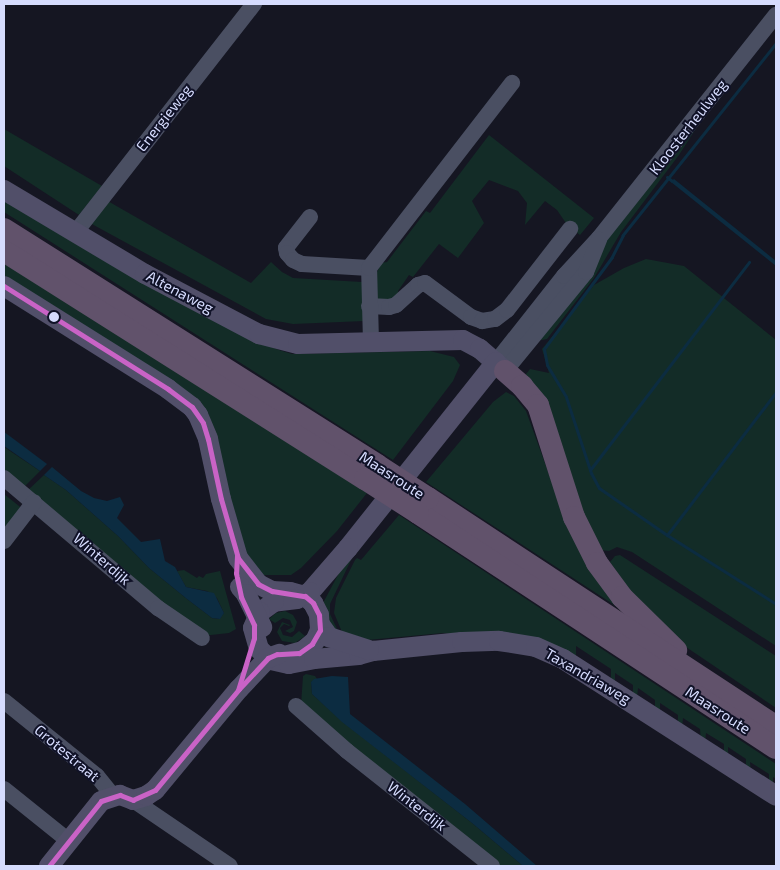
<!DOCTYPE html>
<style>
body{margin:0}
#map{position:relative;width:780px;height:870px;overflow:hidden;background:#151622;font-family:"Exo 2",sans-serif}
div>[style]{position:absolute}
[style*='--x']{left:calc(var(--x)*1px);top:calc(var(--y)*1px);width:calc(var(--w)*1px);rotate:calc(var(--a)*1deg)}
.green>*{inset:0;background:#132c27}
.water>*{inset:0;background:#0c2c41}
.stream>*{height:3px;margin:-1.5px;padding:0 1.5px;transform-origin:1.5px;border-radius:1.5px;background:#0c2c41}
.minor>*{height:16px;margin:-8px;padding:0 8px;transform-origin:8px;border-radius:8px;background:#4a4f62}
.major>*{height:20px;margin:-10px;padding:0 10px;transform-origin:10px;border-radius:10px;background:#514f69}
.highway>*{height:22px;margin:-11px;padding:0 11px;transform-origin:11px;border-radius:11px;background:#61526b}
.highway-bridge>*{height:22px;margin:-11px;padding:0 11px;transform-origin:11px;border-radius:11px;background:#61526b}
.bus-1>*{height:5px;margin:-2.5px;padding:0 2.5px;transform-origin:2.5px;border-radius:2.5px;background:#c963c6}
.dots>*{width:14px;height:14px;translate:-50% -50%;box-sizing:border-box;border:2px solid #101227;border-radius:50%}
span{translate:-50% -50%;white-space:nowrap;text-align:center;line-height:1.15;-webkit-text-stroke:4px #101227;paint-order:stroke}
.street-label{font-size:15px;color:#d6dcfe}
.frame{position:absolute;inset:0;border:5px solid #d6dcfe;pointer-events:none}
</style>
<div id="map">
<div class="green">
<div style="clip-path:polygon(697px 127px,679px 155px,621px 232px,594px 278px,547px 339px,536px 341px,608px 233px)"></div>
<div style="clip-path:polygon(4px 129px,102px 186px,79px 215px,4px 166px)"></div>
<div style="clip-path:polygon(489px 135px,594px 218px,580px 235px,568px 226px,557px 210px,545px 201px,525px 225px,527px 203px,518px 191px,489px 180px,472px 201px,484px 223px,458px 258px,439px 244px,413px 277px,409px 275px,398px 291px,399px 298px,386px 304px,374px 296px,374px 279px,381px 263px,387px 262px,426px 211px,430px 213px)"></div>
<div style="clip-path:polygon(4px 198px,259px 342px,279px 350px,292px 354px,430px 351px,454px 357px,460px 365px,453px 381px,393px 460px,4px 212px)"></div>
<div style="clip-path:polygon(106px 200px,251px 283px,271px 262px,282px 272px,293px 278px,362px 282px,364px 321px,293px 324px,266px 319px,90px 223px)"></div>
<div style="clip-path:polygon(646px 259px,684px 266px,776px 340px,776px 646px,632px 552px,617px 547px,609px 551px,600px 550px,523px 378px,530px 369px,549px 373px,542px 349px,594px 285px,624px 268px)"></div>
<div style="clip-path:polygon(4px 262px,367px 493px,337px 531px,301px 568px,291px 575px,264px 575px,245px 559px,208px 413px,201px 405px,4px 279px)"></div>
<div style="clip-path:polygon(506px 392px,514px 396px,526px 411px,554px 488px,622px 610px,426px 482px,493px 402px)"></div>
<div style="clip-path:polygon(4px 447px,40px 471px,22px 489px,4px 474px)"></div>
<div style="clip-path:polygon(44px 475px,66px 490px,118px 536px,149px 568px,187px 599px,212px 618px,219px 619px,224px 613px,217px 598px,207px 591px,186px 587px,177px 571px,184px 570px,197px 578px,199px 576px,203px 578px,206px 574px,220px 571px,236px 629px,229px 633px,202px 636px,26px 492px)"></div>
<div style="clip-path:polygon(4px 494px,24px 510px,4px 537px)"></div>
<div style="clip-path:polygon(399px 515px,776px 764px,776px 779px,773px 777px,773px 787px,769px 785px,769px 774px,750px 762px,751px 773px,746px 770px,746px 759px,728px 747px,728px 758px,724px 755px,724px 744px,706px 733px,705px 743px,701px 740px,700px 729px,683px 718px,682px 728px,678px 725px,678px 715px,660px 703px,660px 713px,655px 710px,655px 700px,638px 688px,637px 698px,633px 696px,633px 685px,615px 673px,615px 683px,611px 680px,611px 669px,576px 646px,576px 658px,473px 637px,443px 633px,367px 640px,342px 632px,334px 613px,336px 598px,355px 560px,357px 558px,361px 560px)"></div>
<div style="clip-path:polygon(620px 555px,776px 656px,776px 708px,686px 647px,645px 612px,610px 562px,615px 556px)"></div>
<div style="clip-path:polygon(352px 558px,330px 604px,330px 614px,338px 631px,330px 628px,323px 603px,339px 573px)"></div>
<div style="clip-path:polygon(285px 611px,293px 615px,297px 622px,294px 631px,290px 633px,285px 631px,293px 627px,290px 620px,283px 618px,275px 623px,269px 619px,276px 613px)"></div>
<div style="clip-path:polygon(282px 622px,290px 625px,289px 626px,284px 624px,280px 628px,283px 635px,292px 637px,299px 631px,305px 636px,295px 643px,282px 641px,277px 632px)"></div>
<div style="clip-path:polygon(306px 674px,315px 676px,317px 679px,311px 682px,312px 694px,343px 722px,472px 823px,523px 866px,499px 866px,301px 705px,303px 676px)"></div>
</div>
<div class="water">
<div style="clip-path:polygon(674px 179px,776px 261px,776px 266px,671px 182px)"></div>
<div style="clip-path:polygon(4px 432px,11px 437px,47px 464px,40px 471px,4px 446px)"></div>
<div style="clip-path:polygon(52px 467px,81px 491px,94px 498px,107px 501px,120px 497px,124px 505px,117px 518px,141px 542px,160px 539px,165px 561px,175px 567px,186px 587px,214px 593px,224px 613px,220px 619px,212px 618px,187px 599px,149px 568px,118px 536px,66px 490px,44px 475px)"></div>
<div style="clip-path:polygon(332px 676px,348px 677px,350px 714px,465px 804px,537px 866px,523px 866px,472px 823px,342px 722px,312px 694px,311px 682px,314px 679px)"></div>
</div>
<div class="stream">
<div style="--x:776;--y:43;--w:246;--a:128.6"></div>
<div style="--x:623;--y:235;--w:25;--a:117"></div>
<div style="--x:612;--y:257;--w:114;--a:126.5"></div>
<div style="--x:544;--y:349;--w:16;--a:79"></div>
<div style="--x:547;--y:365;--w:37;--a:59"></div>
<div style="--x:566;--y:397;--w:80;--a:71.8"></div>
<div style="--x:591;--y:473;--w:17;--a:62"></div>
<div style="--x:599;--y:488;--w:83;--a:34.7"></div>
<div style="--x:667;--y:535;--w:129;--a:32.3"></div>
<div style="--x:667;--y:177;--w:6;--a:39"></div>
<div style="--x:590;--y:470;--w:262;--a:-52.6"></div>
<div style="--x:667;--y:535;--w:180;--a:-52.7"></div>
</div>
<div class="minor">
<div style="--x:310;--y:217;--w:39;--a:128"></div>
<div style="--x:286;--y:248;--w:5;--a:79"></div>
<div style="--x:287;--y:253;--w:9;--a:49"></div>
<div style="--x:293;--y:260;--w:10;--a:24"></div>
<div style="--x:302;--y:264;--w:67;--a:3.4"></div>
<div style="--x:75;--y:233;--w:291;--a:-52"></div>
<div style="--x:369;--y:306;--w:20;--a:3"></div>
<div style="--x:389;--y:307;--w:7;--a:-16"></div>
<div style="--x:396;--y:305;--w:30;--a:-42"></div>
<div style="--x:418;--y:285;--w:7;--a:-16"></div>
<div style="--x:425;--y:283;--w:57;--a:36.5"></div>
<div style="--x:471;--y:317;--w:12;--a:20"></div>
<div style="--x:482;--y:321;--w:13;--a:-9"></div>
<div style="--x:495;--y:319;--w:15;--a:-37"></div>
<div style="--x:507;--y:310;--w:103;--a:-52.1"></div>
<div style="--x:371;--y:342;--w:74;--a:-91.5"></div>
<div style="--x:369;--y:268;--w:234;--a:-52.3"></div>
<div style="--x:496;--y:362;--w:110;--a:-51.7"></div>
<div style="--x:564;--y:276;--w:52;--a:-47.4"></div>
<div style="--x:599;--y:238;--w:285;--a:-51.6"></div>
<div style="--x:505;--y:371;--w:128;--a:-50.7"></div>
<div style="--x:586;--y:272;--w:35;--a:-68"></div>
<div style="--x:4;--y:478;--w:202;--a:40.2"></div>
<div style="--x:158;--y:608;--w:53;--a:34.3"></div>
<div style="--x:4;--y:541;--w:49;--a:-52.4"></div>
<div style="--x:4;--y:701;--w:119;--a:38.9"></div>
<div style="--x:97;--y:776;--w:26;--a:51"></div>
<div style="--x:296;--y:706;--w:68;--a:41.4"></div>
<div style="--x:347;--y:751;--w:185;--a:38.4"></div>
<div style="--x:4;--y:789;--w:83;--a:38.7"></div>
<div style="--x:133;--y:800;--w:117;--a:34.2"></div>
</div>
<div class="major">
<div style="--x:4;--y:190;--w:164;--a:30.8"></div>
<div style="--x:145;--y:274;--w:129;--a:27.8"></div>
<div style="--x:259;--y:334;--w:40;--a:14.4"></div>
<div style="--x:298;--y:344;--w:165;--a:-1.4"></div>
<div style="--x:463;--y:340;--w:19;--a:28"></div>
<div style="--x:480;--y:349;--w:33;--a:41"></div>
<div style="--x:4;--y:286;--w:194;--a:32.1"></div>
<div style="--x:168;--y:389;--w:30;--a:37"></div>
<div style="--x:192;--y:407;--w:10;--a:53"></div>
<div style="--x:198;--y:415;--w:26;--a:67"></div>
<div style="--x:208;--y:439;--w:61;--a:77.8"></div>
<div style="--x:221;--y:499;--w:61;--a:73.9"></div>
<div style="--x:238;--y:558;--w:33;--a:52"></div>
<div style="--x:258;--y:584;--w:16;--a:27"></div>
<div style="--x:272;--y:591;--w:18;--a:3"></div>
<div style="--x:290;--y:592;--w:16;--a:15"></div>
<div style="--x:305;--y:596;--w:11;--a:41"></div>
<div style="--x:313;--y:603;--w:13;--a:63"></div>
<div style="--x:319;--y:615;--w:15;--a:86"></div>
<div style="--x:320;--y:630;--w:12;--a:114"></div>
<div style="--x:315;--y:641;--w:16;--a:140"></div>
<div style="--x:303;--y:651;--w:16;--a:165"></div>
<div style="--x:496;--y:362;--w:238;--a:128.5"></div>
<div style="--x:348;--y:548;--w:58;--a:130.8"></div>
<div style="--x:310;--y:592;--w:15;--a:152"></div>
<div style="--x:297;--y:599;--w:23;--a:173"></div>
<div style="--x:274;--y:602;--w:17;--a:144"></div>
<div style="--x:260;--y:612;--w:17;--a:114"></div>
<div style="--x:253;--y:628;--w:22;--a:74"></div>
<div style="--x:259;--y:649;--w:16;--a:43"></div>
<div style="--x:271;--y:660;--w:18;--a:13"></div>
<div style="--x:289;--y:664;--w:25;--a:-11"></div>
<div style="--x:314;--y:659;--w:45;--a:-5.1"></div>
<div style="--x:359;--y:655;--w:15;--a:-16"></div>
<div style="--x:373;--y:651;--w:89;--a:-5.8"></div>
<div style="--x:462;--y:642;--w:37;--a:-2"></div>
<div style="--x:499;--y:641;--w:37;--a:9"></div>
<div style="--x:536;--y:647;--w:30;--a:24"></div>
<div style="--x:563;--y:659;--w:253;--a:32.7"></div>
<div style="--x:240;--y:587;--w:9;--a:49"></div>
<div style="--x:246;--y:594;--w:37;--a:64"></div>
<div style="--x:321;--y:626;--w:14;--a:54"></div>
<div style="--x:329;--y:637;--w:42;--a:18"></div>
<div style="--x:49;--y:866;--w:83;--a:-51.3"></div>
<div style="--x:101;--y:801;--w:20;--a:-18"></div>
<div style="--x:120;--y:795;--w:14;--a:21"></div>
<div style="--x:133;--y:800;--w:14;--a:-17"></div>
<div style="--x:146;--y:796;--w:11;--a:-34"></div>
<div style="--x:155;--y:790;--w:131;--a:-50.3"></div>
<div style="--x:239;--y:689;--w:42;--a:-46.9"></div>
<div style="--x:268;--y:658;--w:12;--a:-20"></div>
</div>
<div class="highway">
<div style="--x:4;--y:229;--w:441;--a:32.3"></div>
<div style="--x:4;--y:251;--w:427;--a:32.3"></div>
<div style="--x:505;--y:371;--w:23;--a:41"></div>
<div style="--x:522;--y:386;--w:25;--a:50"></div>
<div style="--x:538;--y:405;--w:118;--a:72.2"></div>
<div style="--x:574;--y:517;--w:51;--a:63.4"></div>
<div style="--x:597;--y:563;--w:42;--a:53.7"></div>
<div style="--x:622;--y:597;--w:76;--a:44.5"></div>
<div style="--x:428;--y:498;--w:417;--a:33.3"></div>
<div style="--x:418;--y:513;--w:428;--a:33.3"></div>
</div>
<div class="highway-bridge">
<div style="--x:377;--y:465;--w:61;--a:32.9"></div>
<div style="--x:365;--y:479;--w:63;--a:32.7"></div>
</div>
<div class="bus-1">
<div style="--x:4;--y:286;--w:194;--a:32.1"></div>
<div style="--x:168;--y:389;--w:30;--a:37"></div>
<div style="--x:192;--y:407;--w:19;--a:55"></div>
<div style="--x:203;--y:423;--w:17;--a:73"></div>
<div style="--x:208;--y:439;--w:61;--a:77.8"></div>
<div style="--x:221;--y:499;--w:61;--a:73.9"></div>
<div style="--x:238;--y:558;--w:33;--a:52"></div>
<div style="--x:258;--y:584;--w:16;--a:27"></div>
<div style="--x:272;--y:591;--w:33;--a:9"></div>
<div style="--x:305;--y:596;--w:11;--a:41"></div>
<div style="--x:313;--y:603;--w:13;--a:63"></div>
<div style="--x:319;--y:615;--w:15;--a:86"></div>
<div style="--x:320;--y:630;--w:16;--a:120"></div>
<div style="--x:312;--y:644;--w:16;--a:145"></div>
<div style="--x:299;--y:653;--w:22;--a:177"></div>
<div style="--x:277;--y:654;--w:10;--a:156"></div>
<div style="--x:268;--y:658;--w:42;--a:133.1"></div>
<div style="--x:239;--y:689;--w:131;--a:129.7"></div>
<div style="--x:155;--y:790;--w:24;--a:156"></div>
<div style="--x:237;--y:556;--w:17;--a:93"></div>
<div style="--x:236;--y:573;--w:25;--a:78"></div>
<div style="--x:241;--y:597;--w:31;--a:65"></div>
<div style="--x:254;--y:625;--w:13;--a:90"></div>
<div style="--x:254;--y:638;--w:54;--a:107.1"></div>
<div style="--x:49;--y:866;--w:83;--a:-51.3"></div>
<div style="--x:101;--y:801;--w:20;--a:-18"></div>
<div style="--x:120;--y:795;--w:14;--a:21"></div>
</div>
<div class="dots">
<div style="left:54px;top:317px;background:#d6dcfe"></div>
</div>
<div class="street-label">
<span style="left:164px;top:118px;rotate:-52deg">Energieweg</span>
<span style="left:688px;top:127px;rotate:-52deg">Kloosterheulweg</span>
<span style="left:180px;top:292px;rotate:28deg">Altenaweg</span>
<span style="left:392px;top:475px;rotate:33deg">Maasroute</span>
<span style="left:102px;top:559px;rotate:41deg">Winterdijk</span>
<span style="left:588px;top:676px;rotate:30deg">Taxandriaweg</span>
<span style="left:718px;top:710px;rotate:33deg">Maasroute</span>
<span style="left:67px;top:753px;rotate:40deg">Grotestraat</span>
<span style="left:417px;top:806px;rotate:38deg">Winterdijk</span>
</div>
<div class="frame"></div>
</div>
